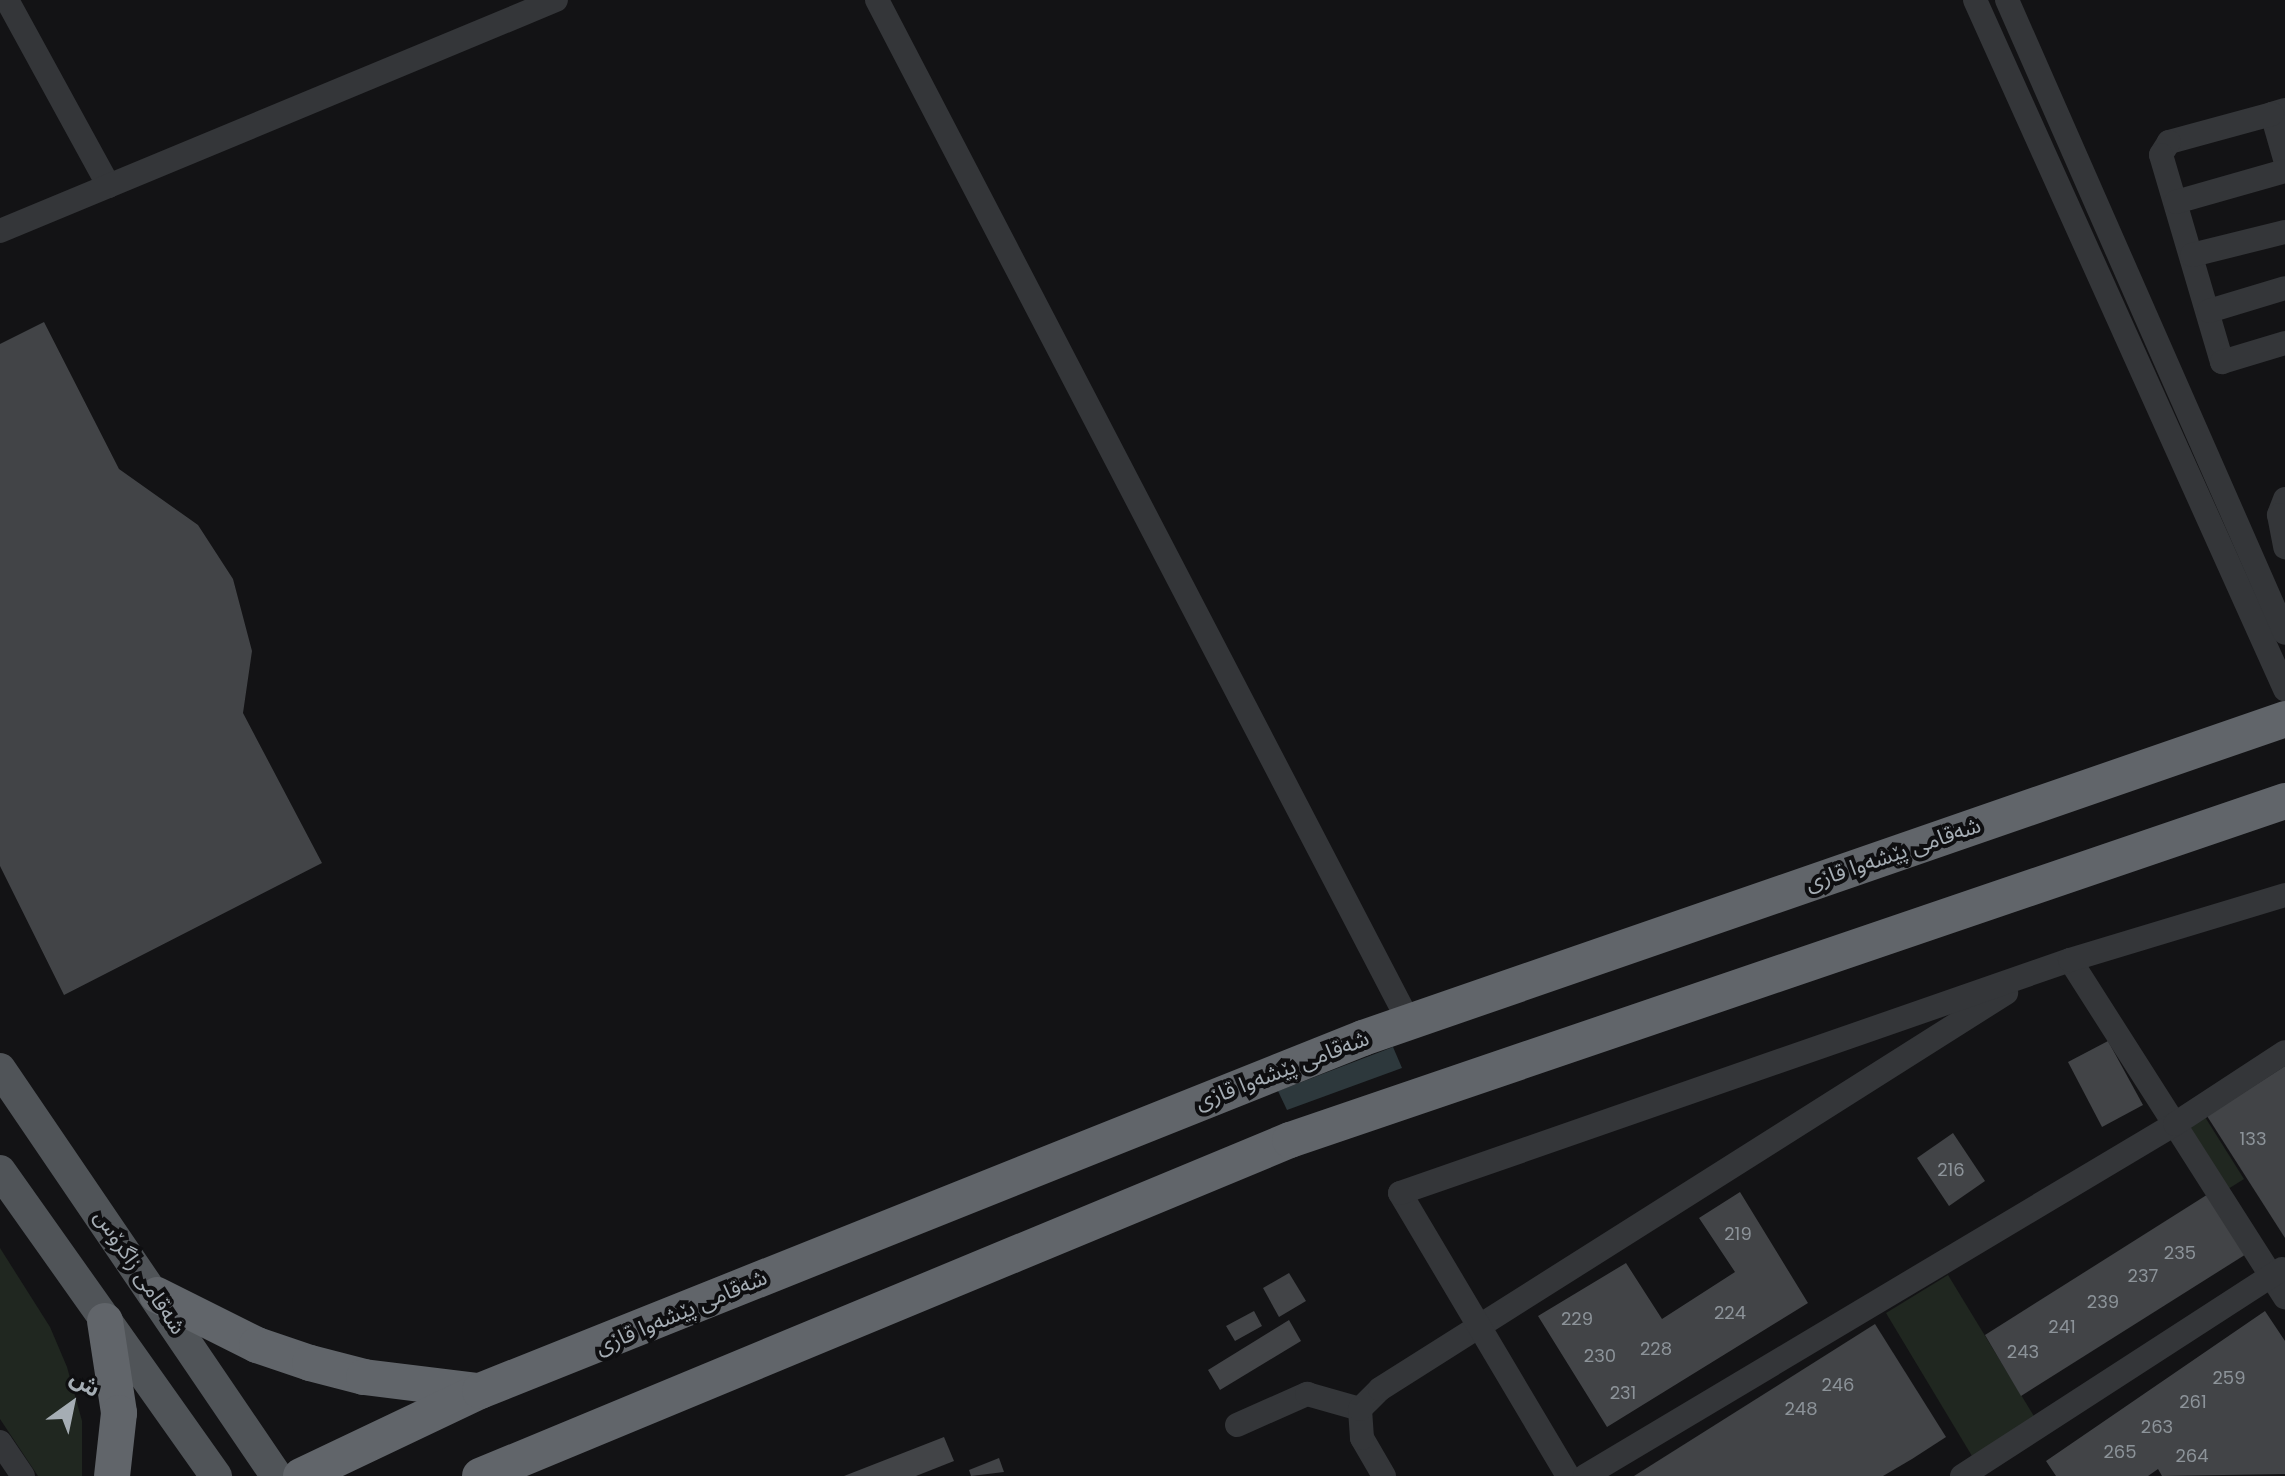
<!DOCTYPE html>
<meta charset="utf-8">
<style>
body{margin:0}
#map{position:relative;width:2285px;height:1476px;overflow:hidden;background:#131315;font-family:Poppins,"Noto Sans Arabic",sans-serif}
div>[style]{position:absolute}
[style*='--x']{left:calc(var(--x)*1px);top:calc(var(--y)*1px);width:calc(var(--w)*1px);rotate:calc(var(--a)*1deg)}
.green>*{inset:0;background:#202720}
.water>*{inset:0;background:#2d383c}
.building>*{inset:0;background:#424447}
.minor>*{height:24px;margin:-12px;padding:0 12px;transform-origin:12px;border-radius:12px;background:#343639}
.major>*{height:32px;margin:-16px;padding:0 16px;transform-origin:16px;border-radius:16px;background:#505458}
.highway>*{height:36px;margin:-18px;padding:0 18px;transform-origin:18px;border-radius:18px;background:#61656a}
span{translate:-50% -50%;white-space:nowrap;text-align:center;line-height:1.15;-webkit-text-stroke:8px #0e0e10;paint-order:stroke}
.number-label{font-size:18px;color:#8c9399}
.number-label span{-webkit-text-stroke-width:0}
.street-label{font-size:22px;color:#a5adb4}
.north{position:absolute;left:32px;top:1364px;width:80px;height:80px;-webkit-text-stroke:6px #0e0e10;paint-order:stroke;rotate:33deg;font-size:22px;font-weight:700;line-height:32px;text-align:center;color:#a5adb4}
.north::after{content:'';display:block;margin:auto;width:28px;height:36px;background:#a5adb4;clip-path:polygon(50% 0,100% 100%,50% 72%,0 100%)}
</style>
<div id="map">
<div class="green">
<div style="clip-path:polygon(2205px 1117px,2244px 1179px,2228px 1189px,2184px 1120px)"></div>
<div style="clip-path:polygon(0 1248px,50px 1327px,67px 1367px,82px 1421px,82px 1476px,38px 1476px,0 1419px)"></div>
<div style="clip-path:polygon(1948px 1275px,2035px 1418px,1972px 1456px,1886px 1313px)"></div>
</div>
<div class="water">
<div style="clip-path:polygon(1393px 1047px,1402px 1068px,1287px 1110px,1278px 1091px)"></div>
</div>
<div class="building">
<div style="clip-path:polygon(44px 322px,119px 469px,198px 525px,233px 579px,252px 651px,243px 713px,322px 863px,64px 995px,0 866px,0 344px)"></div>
<div style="clip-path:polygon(2108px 1041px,2143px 1105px,2102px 1127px,2068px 1062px)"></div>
<div style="clip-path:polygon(2285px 1066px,2285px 1238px,2207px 1116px)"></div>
<div style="clip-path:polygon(1953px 1133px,1985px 1181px,1949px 1206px,1917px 1158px)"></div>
<div style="clip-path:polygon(2213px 1191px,2251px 1251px,2021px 1396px,1985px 1335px)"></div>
<div style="clip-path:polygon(1740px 1192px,1808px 1303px,1607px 1427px,1538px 1316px,1626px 1263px,1662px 1319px,1735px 1272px,1699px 1218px)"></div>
<div style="clip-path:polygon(1289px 1273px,1306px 1301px,1279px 1317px,1263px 1288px)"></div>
<div style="clip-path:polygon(1254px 1311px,1262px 1326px,1235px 1341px,1226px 1326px)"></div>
<div style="clip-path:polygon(2265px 1311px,2285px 1341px,2285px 1474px,2162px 1476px,2158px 1469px,2148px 1476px,2056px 1476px,2046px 1461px)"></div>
<div style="clip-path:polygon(1289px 1320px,1301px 1341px,1220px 1390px,1208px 1370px)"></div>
<div style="clip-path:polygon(1875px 1324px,1946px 1437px,1912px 1459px,1883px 1476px,1634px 1476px)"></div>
<div style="clip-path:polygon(944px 1437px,954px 1461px,916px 1476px,844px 1476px)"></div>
<div style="clip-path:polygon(999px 1458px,1004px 1472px,971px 1476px,969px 1470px)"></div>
</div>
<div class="minor">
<div style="--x:7;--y:0;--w:212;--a:61.3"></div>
<div style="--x:877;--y:0;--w:1152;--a:62.5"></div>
<div style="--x:1975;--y:0;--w:756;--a:65.78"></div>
<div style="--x:2007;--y:0;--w:691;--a:66.29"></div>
<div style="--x:2285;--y:110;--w:14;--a:163"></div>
<div style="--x:2272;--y:114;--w:47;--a:73.9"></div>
<div style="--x:2272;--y:114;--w:107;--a:164.8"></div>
<div style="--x:2169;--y:142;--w:15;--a:122"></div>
<div style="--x:2161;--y:155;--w:216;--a:73.6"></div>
<div style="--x:2222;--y:362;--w:66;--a:-16.8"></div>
<div style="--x:2176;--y:202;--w:113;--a:-15.9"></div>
<div style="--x:0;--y:231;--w:602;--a:-22.56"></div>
<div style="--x:2192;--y:255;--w:96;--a:-13.9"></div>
<div style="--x:2209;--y:311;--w:79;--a:-16.8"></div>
<div style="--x:2285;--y:499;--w:17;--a:111"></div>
<div style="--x:2279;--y:515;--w:33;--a:79"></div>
<div style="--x:2070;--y:960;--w:400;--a:57.5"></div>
<div style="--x:1237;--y:1425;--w:77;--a:-23.9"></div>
<div style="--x:1307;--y:1394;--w:55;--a:15.8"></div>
<div style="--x:0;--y:1442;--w:41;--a:55.9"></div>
<div style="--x:1384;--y:1476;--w:44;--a:-120.1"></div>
<div style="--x:1362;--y:1438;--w:29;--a:-94"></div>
<div style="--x:1360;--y:1409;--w:28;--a:-45"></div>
<div style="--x:1380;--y:1389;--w:741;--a:-32.32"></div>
<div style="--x:1568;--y:1476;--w:329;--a:-120.7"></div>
<div style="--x:1400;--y:1193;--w:709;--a:-19.18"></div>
<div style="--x:2070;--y:960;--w:225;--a:-16.8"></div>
<div style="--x:1585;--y:1476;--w:687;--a:-30.82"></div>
<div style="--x:2175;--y:1124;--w:131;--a:-33.2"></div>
<div style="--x:1962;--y:1476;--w:381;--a:-32.9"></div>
</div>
<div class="major">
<div style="--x:0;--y:1069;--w:492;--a:55.8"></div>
<div style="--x:0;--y:1171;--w:374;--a:54.7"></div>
</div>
<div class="highway">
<div style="--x:157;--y:1295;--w:112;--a:26.6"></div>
<div style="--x:257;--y:1345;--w:56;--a:18.8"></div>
<div style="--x:310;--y:1363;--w:56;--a:14.5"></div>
<div style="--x:364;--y:1377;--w:115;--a:7"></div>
<div style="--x:105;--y:1321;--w:93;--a:81.3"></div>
<div style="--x:119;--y:1413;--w:63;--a:96.3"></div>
<div style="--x:301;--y:1476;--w:198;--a:-25.4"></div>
<div style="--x:480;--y:1391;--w:951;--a:-21.79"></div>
<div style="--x:1363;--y:1038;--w:976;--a:-19.08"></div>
<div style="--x:480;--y:1476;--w:877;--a:-22.53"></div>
<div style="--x:1290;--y:1140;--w:1051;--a:-18.81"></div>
</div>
<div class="number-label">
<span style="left:2253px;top:1139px">133</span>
<span style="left:1951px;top:1170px">216</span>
<span style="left:1738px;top:1234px">219</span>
<span style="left:2180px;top:1253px">235</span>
<span style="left:2143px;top:1276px">237</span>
<span style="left:2103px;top:1302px">239</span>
<span style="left:1730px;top:1313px">224</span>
<span style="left:1577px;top:1319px">229</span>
<span style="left:2062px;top:1327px">241</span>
<span style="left:1656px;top:1349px">228</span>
<span style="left:2023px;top:1352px">243</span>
<span style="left:1600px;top:1356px">230</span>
<span style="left:2229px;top:1378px">259</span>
<span style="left:1838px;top:1385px">246</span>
<span style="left:1623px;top:1393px">231</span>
<span style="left:2193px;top:1402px">261</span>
<span style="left:1801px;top:1409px">248</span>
<span style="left:2157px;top:1427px">263</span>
<span style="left:2120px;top:1452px">265</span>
<span style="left:2192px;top:1456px">264</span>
</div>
<div class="street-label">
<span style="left:1893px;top:854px;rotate:-19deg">شەقامی پێشەوا قازی</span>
<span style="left:1282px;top:1070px;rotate:-21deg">شەقامی پێشەوا قازی</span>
<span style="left:140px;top:1272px;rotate:56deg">شەقامی زاگرۆس</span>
<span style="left:681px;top:1312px;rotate:-23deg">شەقامی پێشەوا قازی</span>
</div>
<div class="north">ش</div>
</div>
